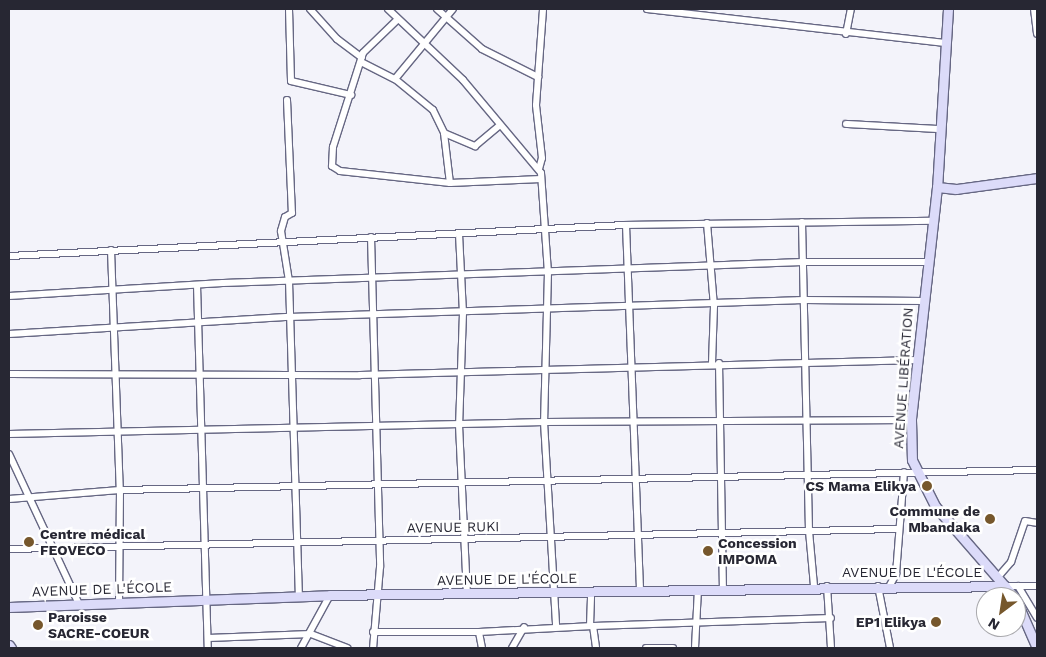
<!DOCTYPE html>
<meta charset="utf-8">
<style>
body{margin:0}
#map{position:relative;width:1046px;height:657px;overflow:hidden;background:#f3f3fa;font-family:"Work Sans",sans-serif}
div>[style]{position:absolute}
[style*='--x']{left:calc(var(--x)*1px);top:calc(var(--y)*1px);width:calc(var(--w)*1px);rotate:calc(var(--a)*1deg)}
.roads{filter:drop-shadow(1px 0 #666783) drop-shadow(-1px 0 #666783) drop-shadow(0 1px #666783) drop-shadow(0 -1px #666783)}
.street>*{height:6px;margin:-3px;padding:0 3px;transform-origin:3px;border-radius:3px;background:#fff}
.secondary>*{height:9px;margin:-4.5px;padding:0 4.5px;transform-origin:4.5px;border-radius:4.5px;background:#dcdbf9}
.dots>*{width:14px;height:14px;translate:-50% -50%;box-sizing:border-box;border:2px solid #fff;border-radius:50%}
span{translate:-50% -50%;white-space:nowrap;text-align:center;line-height:1.15;-webkit-text-stroke:5px #fff;paint-order:stroke}
.street-label{font-size:14px;color:#272733}
.poi-label{font-size:14px;color:#272733;font-weight:700}
.right{translate:-100% -50%;text-align:right}
.left{translate:0 -50%;text-align:left}
.frame{position:absolute;inset:0;border:10px solid #272733;pointer-events:none}
.north{position:absolute;left:976px;top:587px;width:50px;height:50px;box-sizing:border-box;background:#fff;border:1px solid #a9a9ad;border-radius:50%;rotate:211deg;font-size:14px;font-weight:700;line-height:20px;text-align:center;color:#272733}
.north::after{content:'';display:block;margin:auto;width:18px;height:22px;background:#76572c;clip-path:polygon(50% 0,100% 100%,50% 72%,0 100%)}
</style>
<div id="map">
<div class="roads">
<div class="street">
<div style="--x:289;--y:9;--w:72;--a:88.4"></div>
<div style="--x:291;--y:81;--w:62;--a:13.1"></div>
<div style="--x:310;--y:9;--w:40;--a:48"></div>
<div style="--x:337;--y:39;--w:31;--a:37"></div>
<div style="--x:388;--y:9;--w:103;--a:43.4"></div>
<div style="--x:463;--y:80;--w:121;--a:50"></div>
<div style="--x:541;--y:173;--w:99;--a:86"></div>
<div style="--x:548;--y:272;--w:150;--a:91.5"></div>
<div style="--x:544;--y:422;--w:205;--a:86.6"></div>
<div style="--x:437;--y:9;--w:60;--a:41.6"></div>
<div style="--x:482;--y:49;--w:63;--a:26.6"></div>
<div style="--x:647;--y:9;--w:300;--a:6.5"></div>
<div style="--x:1034;--y:9;--w:25;--a:83"></div>
<div style="--x:397;--y:20;--w:47;--a:135.9"></div>
<div style="--x:363;--y:53;--w:99;--a:107.7"></div>
<div style="--x:333;--y:147;--w:19;--a:93"></div>
<div style="--x:332;--y:166;--w:9;--a:32"></div>
<div style="--x:340;--y:171;--w:111;--a:6.2"></div>
<div style="--x:450;--y:183;--w:91;--a:-2.5"></div>
<div style="--x:846;--y:34;--w:25;--a:-79"></div>
<div style="--x:361;--y:62;--w:38;--a:27"></div>
<div style="--x:395;--y:79;--w:49;--a:39.2"></div>
<div style="--x:433;--y:110;--w:25;--a:64"></div>
<div style="--x:444;--y:133;--w:50;--a:83.2"></div>
<div style="--x:395;--y:79;--w:91;--a:-50.4"></div>
<div style="--x:287;--y:100;--w:113;--a:87.5"></div>
<div style="--x:292;--y:213;--w:8;--a:150"></div>
<div style="--x:285;--y:217;--w:15;--a:106"></div>
<div style="--x:281;--y:231;--w:51;--a:80.9"></div>
<div style="--x:289;--y:281;--w:317;--a:88.2"></div>
<div style="--x:846;--y:124;--w:93;--a:3.1"></div>
<div style="--x:444;--y:133;--w:34;--a:23"></div>
<div style="--x:475;--y:146;--w:30;--a:-40"></div>
<div style="--x:539;--y:169;--w:11;--a:-75"></div>
<div style="--x:542;--y:158;--w:53;--a:-96.5"></div>
<div style="--x:536;--y:105;--w:96;--a:-85.8"></div>
<div style="--x:802;--y:222;--w:309;--a:88.7"></div>
<div style="--x:809;--y:531;--w:55;--a:84.8"></div>
<div style="--x:707;--y:223;--w:83;--a:85.2"></div>
<div style="--x:714;--y:306;--w:57;--a:92"></div>
<div style="--x:626;--y:225;--w:365;--a:87.8"></div>
<div style="--x:459;--y:234;--w:79;--a:87.1"></div>
<div style="--x:463;--y:313;--w:112;--a:92"></div>
<div style="--x:459;--y:425;--w:169;--a:87.3"></div>
<div style="--x:371;--y:237;--w:330;--a:88.4"></div>
<div style="--x:380;--y:567;--w:81;--a:94.9"></div>
<div style="--x:111;--y:250;--w:240;--a:87.9"></div>
<div style="--x:120;--y:490;--w:112;--a:90.5"></div>
<div style="--x:9;--y:256;--w:618;--a:-2.88"></div>
<div style="--x:626;--y:225;--w:305;--a:-0.8"></div>
<div style="--x:197;--y:285;--w:363;--a:88.3"></div>
<div style="--x:9;--y:296;--w:214;--a:-3.5"></div>
<div style="--x:223;--y:283;--w:580;--a:-2.07"></div>
<div style="--x:803;--y:262;--w:125;--a:0"></div>
<div style="--x:9;--y:334;--w:281;--a:-3.5"></div>
<div style="--x:289;--y:317;--w:516;--a:-1.89"></div>
<div style="--x:805;--y:300;--w:118;--a:0.5"></div>
<div style="--x:719;--y:363;--w:225;--a:89"></div>
<div style="--x:9;--y:374;--w:351;--a:0.2"></div>
<div style="--x:360;--y:375;--w:558;--a:-1.54"></div>
<div style="--x:9;--y:434;--w:535;--a:-1.28"></div>
<div style="--x:544;--y:422;--w:367;--a:-0.3"></div>
<div style="--x:9;--y:454;--w:166;--a:65"></div>
<div style="--x:9;--y:499;--w:111;--a:-4.6"></div>
<div style="--x:120;--y:490;--w:917;--a:-1.25"></div>
<div style="--x:9;--y:549;--w:889;--a:-1.29"></div>
<div style="--x:998;--y:577;--w:20;--a:-49"></div>
<div style="--x:1011;--y:562;--w:43;--a:-71.1"></div>
<div style="--x:1025;--y:521;--w:12;--a:9"></div>
<div style="--x:890;--y:585;--w:13;--a:-61"></div>
<div style="--x:896;--y:574;--w:102;--a:-85.5"></div>
<div style="--x:827;--y:586;--w:62;--a:86.3"></div>
<div style="--x:878;--y:586;--w:63;--a:79"></div>
<div style="--x:1005;--y:586;--w:32;--a:0"></div>
<div style="--x:1018;--y:586;--w:37;--a:59"></div>
<div style="--x:590;--y:626;--w:35;--a:-88"></div>
<div style="--x:593;--y:626;--w:238;--a:-1.9"></div>
<div style="--x:373;--y:632;--w:106;--a:0"></div>
<div style="--x:208;--y:638;--w:103;--a:-2.2"></div>
<div style="--x:311;--y:634;--w:39;--a:21"></div>
<div style="--x:301;--y:648;--w:60;--a:-61.3"></div>
<div style="--x:482;--y:648;--w:16;--a:-101"></div>
<div style="--x:479;--y:632;--w:114;--a:-3"></div>
<div style="--x:593;--y:626;--w:22;--a:82"></div>
<div style="--x:512;--y:648;--w:24;--a:-60"></div>
<div style="--x:646;--y:648;--w:27;--a:0"></div>
<div style="--x:695;--y:648;--w:59;--a:-87.1"></div>
</div>
<div class="secondary">
<div style="--x:948;--y:9;--w:178;--a:93.5"></div>
<div style="--x:937;--y:187;--w:234;--a:96.4"></div>
<div style="--x:911;--y:420;--w:40;--a:88.6"></div>
<div style="--x:912;--y:460;--w:51;--a:63.4"></div>
<div style="--x:935;--y:506;--w:121;--a:49"></div>
<div style="--x:937;--y:187;--w:19;--a:6"></div>
<div style="--x:956;--y:189;--w:82;--a:-7.7"></div>
<div style="--x:1016;--y:600;--w:52;--a:66.4"></div>
<div style="--x:9;--y:607;--w:321;--a:-2.1"></div>
<div style="--x:330;--y:595;--w:675;--a:-0.76"></div>
<div style="--x:9;--y:645;--w:4;--a:56"></div>
</div>
</div>
<div class="dots">
<div style="left:927px;top:486px;background:#76572c"></div>
<div style="left:990px;top:519px;background:#76572c"></div>
<div style="left:29px;top:542px;background:#76572c"></div>
<div style="left:708px;top:551px;background:#76572c"></div>
<div style="left:936px;top:622px;background:#76572c"></div>
<div style="left:38px;top:625px;background:#76572c"></div>
</div>
<div class="street-label">
<span style="left:903px;top:378px;rotate:-86deg">AVENUE LIBÉRATION</span>
<span style="left:453px;top:527px;rotate:-1deg">AVENUE RUKI</span>
<span style="left:912px;top:572px">AVENUE DE L'ÉCOLE</span>
<span style="left:507px;top:579px;rotate:-1deg">AVENUE DE L'ÉCOLE</span>
<span style="left:102px;top:589px;rotate:-2deg">AVENUE DE L'ÉCOLE</span>
</div>
<div class="poi-label">
<span class="right" style="left:916px;top:486px">CS Mama Elikya</span>
<span class="right" style="left:980px;top:519px">Commune de<br>Mbandaka</span>
<span class="left" style="left:40px;top:542px">Centre médical<br>FEOVECO</span>
<span class="left" style="left:718px;top:551px">Concession<br>IMPOMA</span>
<span class="left" style="left:48px;top:625px">Paroisse<br>SACRE-COEUR</span>
<span class="right" style="left:926px;top:622px">EP1 Elikya</span>
</div>
<div class="frame"></div>
<div class="north">N</div>
</div>
